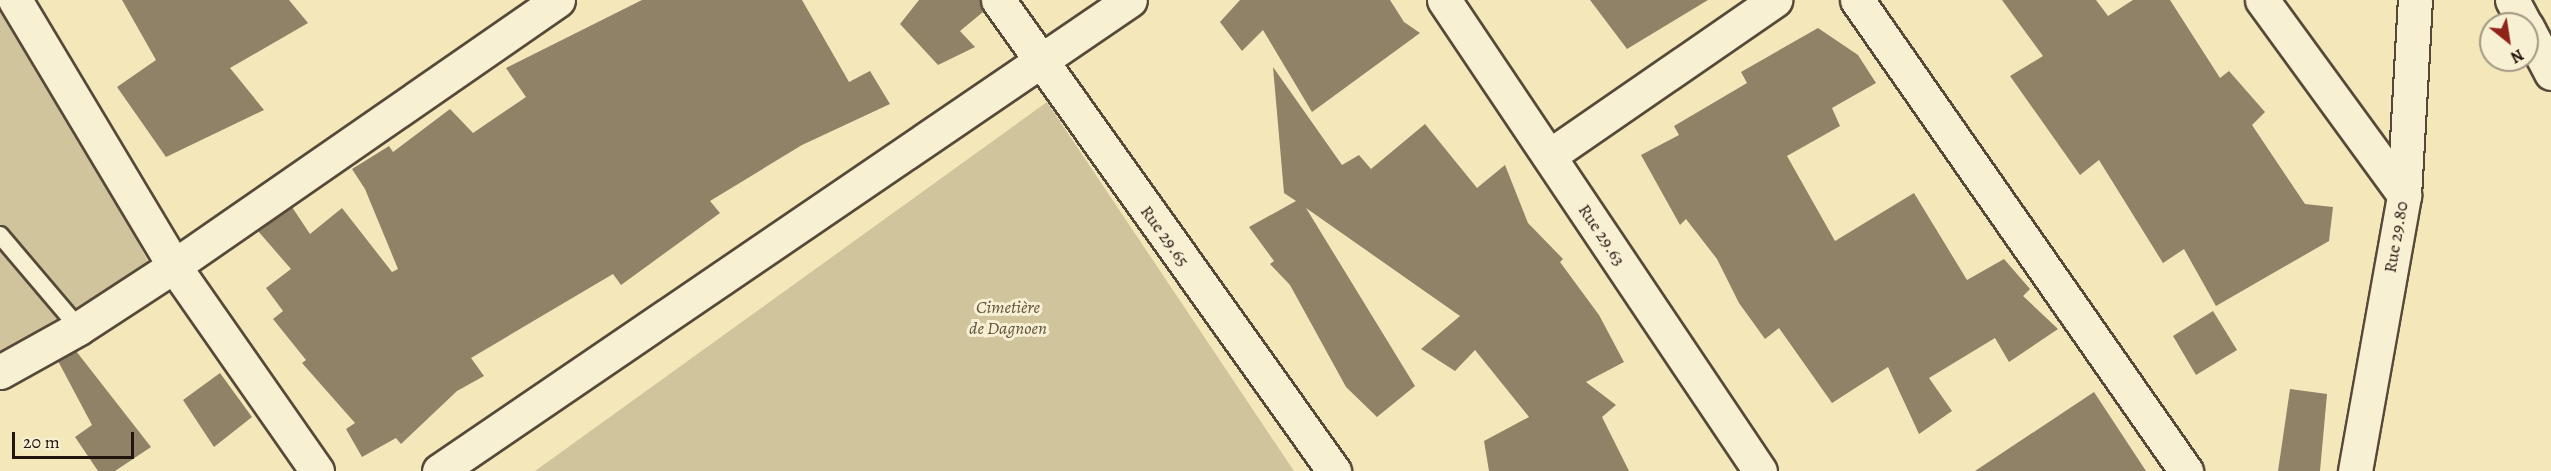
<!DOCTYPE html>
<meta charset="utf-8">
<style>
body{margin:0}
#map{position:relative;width:2551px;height:471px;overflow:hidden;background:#f4e8ba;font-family:Alegreya,serif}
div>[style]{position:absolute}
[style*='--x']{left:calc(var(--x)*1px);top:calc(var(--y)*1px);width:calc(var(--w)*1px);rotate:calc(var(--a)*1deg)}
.green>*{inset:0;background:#d0c49d}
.building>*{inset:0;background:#8f8267}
.roads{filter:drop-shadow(2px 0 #564939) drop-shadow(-2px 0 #564939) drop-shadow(0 2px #564939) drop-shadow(0 -2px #564939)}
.service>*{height:16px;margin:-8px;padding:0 8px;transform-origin:8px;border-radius:8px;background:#f8f0d2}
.minor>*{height:33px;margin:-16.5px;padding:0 16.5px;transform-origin:16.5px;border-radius:16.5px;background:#f8f0d2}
span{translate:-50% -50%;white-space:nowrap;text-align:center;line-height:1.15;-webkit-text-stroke:6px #f8f0d2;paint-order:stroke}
.street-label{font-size:18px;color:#22140e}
.park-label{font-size:18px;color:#5f5240;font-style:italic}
.north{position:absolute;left:2479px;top:12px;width:60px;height:60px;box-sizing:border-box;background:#f8f0d2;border:2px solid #a29884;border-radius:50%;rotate:150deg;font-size:16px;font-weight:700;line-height:24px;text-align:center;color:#22140e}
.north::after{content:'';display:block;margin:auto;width:21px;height:27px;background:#8f2418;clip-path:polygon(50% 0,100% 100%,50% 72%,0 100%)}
.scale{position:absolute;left:12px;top:432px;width:122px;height:27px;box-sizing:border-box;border:3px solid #22140e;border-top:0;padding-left:8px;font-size:18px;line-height:21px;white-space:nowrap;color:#22140e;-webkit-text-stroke:4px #f8f0d2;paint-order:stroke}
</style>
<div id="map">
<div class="green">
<div style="clip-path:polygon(0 0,8px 0,151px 267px,0 353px)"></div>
<div style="clip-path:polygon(1047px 102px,1294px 471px,535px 471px)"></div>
</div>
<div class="building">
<div style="clip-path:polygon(122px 0,289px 0,308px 23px,230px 68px,264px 110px,166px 157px,117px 87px,156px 60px)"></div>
<div style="clip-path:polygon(642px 0,802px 0,849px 82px,870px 71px,890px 104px,802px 145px,710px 201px,720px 213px,621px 285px,613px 274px,471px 358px,484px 376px,457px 391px,401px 444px,396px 438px,362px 457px,346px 429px,355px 423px,302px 363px,306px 360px,273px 319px,283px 311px,266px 288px,291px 269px,258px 231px,292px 207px,310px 234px,342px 208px,392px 272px,398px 269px,365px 189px,352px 169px,389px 146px,393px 152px,450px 109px,473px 133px,526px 97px,506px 68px)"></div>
<div style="clip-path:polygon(919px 0,980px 0,983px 12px,960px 31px,975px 47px,938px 65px,900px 24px)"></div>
<div style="clip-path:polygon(1240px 0,1390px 0,1404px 22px,1420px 33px,1312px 112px,1263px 30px,1242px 51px,1220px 22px)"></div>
<div style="clip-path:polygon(1590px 0,1708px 0,1627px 49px)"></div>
<div style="clip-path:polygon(2002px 0,2096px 0,2108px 16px,2133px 0,2170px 0,2220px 78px,2229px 71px,2265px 112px,2252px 125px,2305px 204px,2333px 207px,2329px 241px,2216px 306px,2184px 249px,2163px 263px,2099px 160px,2080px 175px,2010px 76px,2043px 56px)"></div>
<div style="clip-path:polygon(1818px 28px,1858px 55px,1876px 83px,1832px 108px,1840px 126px,1787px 156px,1835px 241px,1914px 193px,1967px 280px,2004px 259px,2030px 289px,2023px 296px,2058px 329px,2009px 362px,1995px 338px,1929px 378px,1952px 411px,1919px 434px,1888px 367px,1832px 403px,1779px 328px,1765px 339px,1739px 303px,1717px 259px,1686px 219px,1680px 225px,1641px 155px,1679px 135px,1674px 126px,1747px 83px,1741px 72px)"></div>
<div style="clip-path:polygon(1273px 67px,1342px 165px,1359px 155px,1371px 169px,1425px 124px,1477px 188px,1505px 165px,1528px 223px,1563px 259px,1560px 262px,1599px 315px,1624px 362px,1586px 382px,1616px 405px,1602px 417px,1629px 471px,1489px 471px,1484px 441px,1529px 417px,1475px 350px,1455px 371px,1421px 349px,1460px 316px,1306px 208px,1415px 386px,1377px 417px,1346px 387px,1290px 285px,1270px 264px,1274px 261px,1249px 227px,1296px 201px,1284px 193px)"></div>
<div style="clip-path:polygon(2213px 311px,2237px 350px,2196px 375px,2173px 336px)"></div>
<div style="clip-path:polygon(76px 351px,151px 447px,115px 471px,98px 471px,75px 437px,92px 425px,58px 361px)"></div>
<div style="clip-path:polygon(220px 373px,252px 417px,214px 447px,183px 400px)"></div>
<div style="clip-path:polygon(2290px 389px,2327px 394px,2320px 471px,2278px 471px)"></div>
<div style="clip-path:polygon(2094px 392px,2146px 471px,1975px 471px)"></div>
</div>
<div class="roads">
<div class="service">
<div style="--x:0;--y:235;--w:122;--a:49.7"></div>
</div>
<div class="minor">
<div style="--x:15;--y:0;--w:310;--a:59.1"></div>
<div style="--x:174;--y:266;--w:250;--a:55.1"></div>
<div style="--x:998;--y:0;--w:579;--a:54.5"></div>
<div style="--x:1444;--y:0;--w:567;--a:56.14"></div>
<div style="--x:1857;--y:0;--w:575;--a:55.07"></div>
<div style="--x:2262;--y:0;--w:241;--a:53.9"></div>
<div style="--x:2512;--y:0;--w:27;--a:62"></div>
<div style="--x:2527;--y:27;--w:52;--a:62.4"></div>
<div style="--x:1549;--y:156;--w:275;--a:-34.6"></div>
<div style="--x:0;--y:372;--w:90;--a:-29.1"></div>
<div style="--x:79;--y:328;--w:113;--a:-33.1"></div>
<div style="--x:174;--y:266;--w:467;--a:-34.7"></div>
<div style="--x:439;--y:471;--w:836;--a:-34.28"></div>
<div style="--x:2355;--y:471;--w:280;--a:-79.9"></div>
<div style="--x:2404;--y:195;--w:195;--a:-86.8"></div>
</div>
</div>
<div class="street-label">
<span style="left:1602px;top:235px;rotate:56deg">Rue 29.63</span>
<span style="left:1165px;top:236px;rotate:54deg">Rue 29.65</span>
<span style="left:2396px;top:237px;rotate:-80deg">Rue 29.80</span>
</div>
<div class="park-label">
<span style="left:1008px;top:318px">Cimetière<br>de Dagnoen</span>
</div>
<div class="north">N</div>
<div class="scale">20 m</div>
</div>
